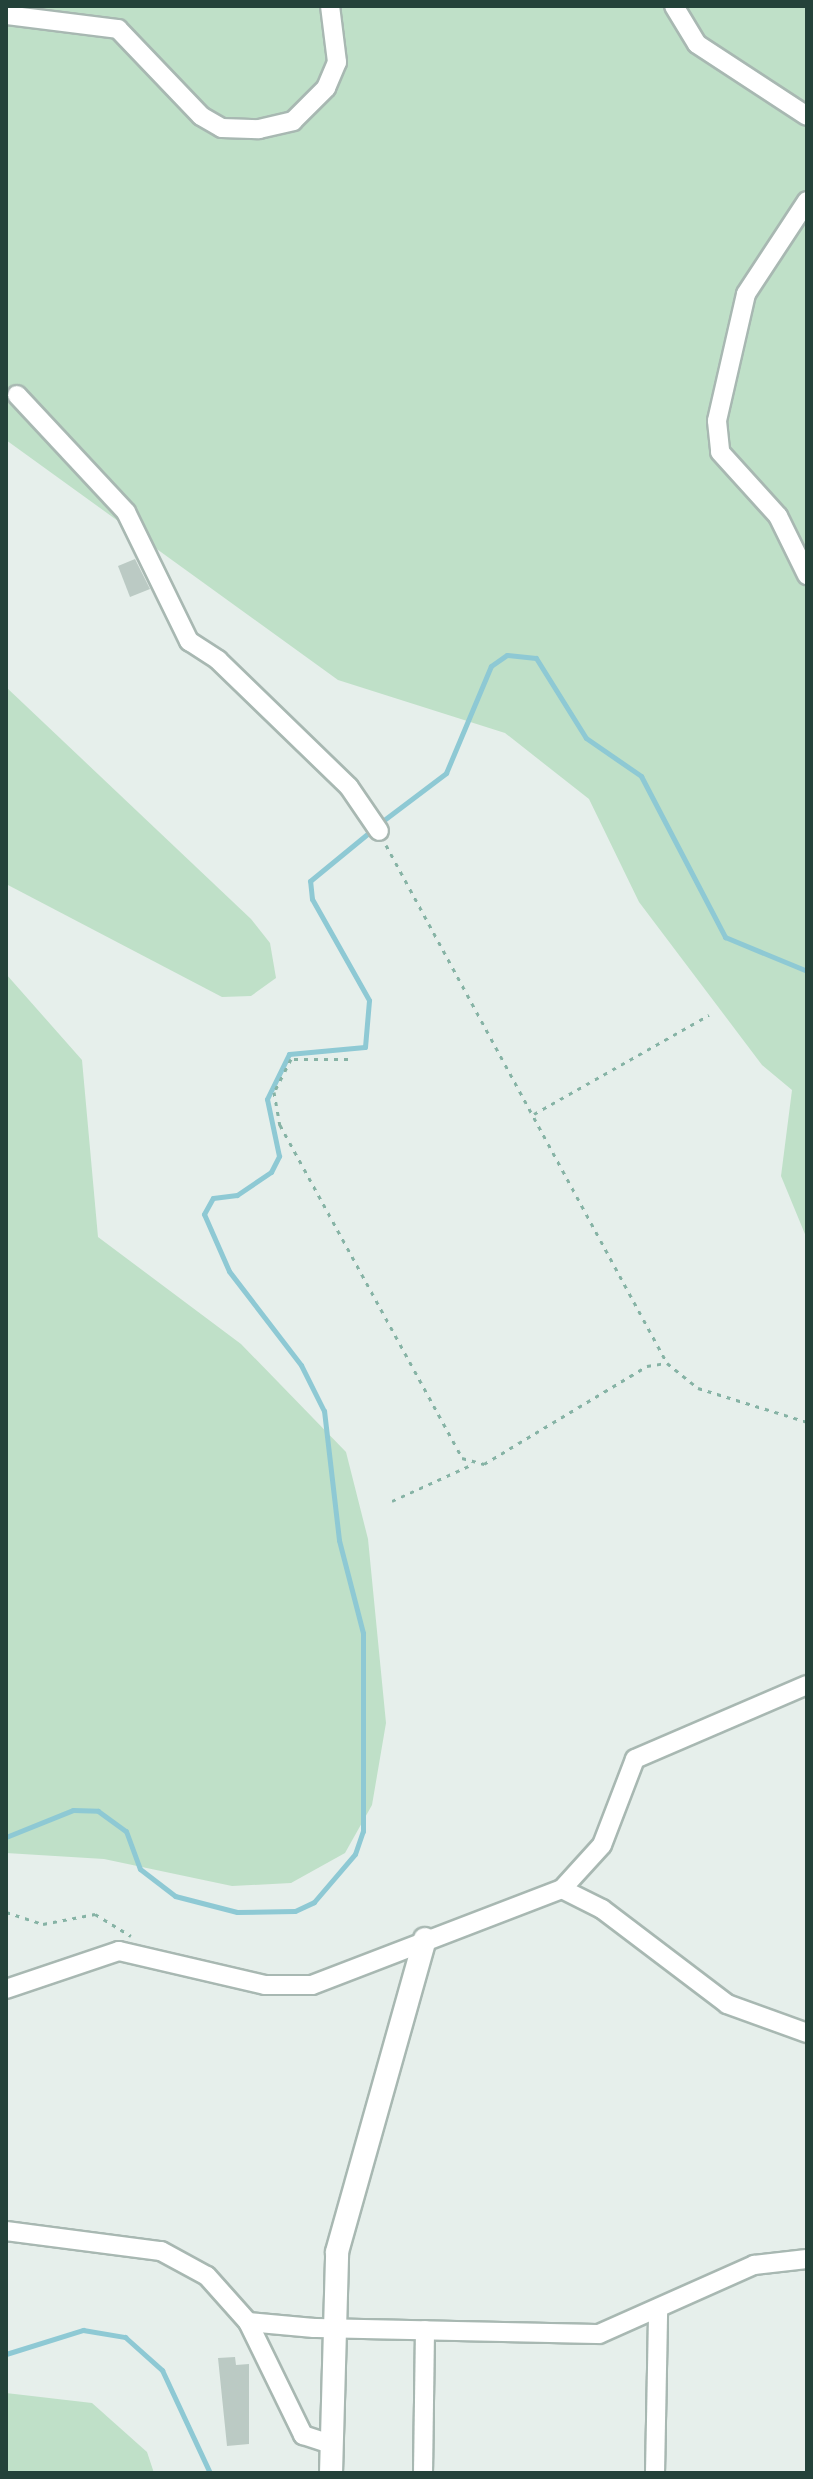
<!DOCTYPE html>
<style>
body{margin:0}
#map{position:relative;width:813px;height:2479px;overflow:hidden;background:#e6efeb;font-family:Mulish,sans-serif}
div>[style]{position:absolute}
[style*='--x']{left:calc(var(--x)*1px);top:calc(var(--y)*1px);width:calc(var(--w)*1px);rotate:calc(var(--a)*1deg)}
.green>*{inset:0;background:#bfe0c8}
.stream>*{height:5px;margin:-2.5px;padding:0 2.5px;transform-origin:2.5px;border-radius:2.5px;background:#8ec9d4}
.building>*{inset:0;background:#bbcac4}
.path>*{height:3px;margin-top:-1.5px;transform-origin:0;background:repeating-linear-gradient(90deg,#86b3a5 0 4px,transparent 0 10px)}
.roads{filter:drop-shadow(2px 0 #a8b8b2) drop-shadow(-2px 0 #a8b8b2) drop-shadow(0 2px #a8b8b2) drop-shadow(0 -2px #a8b8b2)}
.minor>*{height:18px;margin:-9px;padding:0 9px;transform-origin:9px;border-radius:9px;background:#fff}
.tertiary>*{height:22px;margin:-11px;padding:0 11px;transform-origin:11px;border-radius:11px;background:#fff}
span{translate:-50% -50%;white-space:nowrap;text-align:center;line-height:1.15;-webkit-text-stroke:6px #f7fbf9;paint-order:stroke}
.frame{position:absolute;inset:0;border:8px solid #24423a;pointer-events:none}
</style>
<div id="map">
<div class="green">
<div style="clip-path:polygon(6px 6px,807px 6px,807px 1239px,781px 1176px,792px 1090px,762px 1065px,639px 902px,589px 799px,505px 733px,338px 680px,6px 440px)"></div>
<div style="clip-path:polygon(6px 687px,251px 919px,270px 943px,276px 978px,251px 996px,222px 997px,6px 884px)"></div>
<div style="clip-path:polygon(6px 974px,82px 1060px,98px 1237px,241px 1344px,346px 1452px,368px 1539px,386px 1723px,372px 1805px,345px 1853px,291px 1883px,232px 1886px,104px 1859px,6px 1853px)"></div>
<div style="clip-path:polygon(6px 2393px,92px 2403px,147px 2452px,154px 2473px,6px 2473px)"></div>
</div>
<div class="stream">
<div style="--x:380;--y:823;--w:83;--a:-37.1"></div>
<div style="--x:446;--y:773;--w:116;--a:-67.2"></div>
<div style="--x:491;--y:666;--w:19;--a:-35"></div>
<div style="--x:507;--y:655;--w:29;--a:6"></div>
<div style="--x:536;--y:658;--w:94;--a:58"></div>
<div style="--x:586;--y:738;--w:67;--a:34.6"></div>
<div style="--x:641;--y:776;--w:182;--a:62.4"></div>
<div style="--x:725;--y:937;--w:89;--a:22.5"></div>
<div style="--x:6;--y:1837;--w:72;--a:-21.9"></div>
<div style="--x:73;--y:1810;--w:25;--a:2"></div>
<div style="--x:98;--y:1811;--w:34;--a:36"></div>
<div style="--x:126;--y:1831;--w:40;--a:69.8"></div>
<div style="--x:140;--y:1869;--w:44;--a:37.6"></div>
<div style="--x:175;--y:1896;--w:64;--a:14.5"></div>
<div style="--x:237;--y:1912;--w:58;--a:-1"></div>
<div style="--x:295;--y:1911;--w:21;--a:-25"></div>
<div style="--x:314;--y:1902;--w:63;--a:-49.5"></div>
<div style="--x:355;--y:1854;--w:24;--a:-71"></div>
<div style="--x:363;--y:1831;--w:198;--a:-90"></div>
<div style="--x:363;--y:1633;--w:96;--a:-104.5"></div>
<div style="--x:339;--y:1540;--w:130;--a:-96.6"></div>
<div style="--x:324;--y:1411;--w:51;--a:-116.6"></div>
<div style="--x:301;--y:1365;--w:118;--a:-127.5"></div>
<div style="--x:229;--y:1271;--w:62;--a:-113.7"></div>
<div style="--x:204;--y:1214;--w:18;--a:-61"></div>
<div style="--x:213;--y:1198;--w:24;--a:-7"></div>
<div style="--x:237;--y:1195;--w:41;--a:-34.1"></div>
<div style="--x:271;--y:1172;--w:18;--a:-63"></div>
<div style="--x:279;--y:1156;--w:58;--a:-101.9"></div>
<div style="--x:267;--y:1099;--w:50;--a:-63.9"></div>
<div style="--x:289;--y:1054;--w:76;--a:-5.3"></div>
<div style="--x:365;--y:1047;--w:47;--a:-85.1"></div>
<div style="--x:369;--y:1000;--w:116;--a:-119.4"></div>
<div style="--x:312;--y:899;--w:18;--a:-96"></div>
<div style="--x:310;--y:881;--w:80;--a:-39.4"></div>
<div style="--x:6;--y:2354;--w:81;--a:-17.3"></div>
<div style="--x:83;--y:2330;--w:43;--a:9.5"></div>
<div style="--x:125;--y:2337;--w:50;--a:41.7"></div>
<div style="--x:162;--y:2370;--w:114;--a:65"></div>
</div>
<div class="building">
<div style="clip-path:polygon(135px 559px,150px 589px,130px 597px,118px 566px)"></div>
<div style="clip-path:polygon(235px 2357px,236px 2365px,249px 2364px,249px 2444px,227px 2446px,218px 2358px)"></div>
</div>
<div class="path">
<div style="--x:386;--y:845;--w:589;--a:61.52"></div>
<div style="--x:667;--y:1363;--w:40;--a:39"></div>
<div style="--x:698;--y:1388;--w:114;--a:17.3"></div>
<div style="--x:348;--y:1059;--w:57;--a:180"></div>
<div style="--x:291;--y:1059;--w:37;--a:117"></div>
<div style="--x:274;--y:1092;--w:34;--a:80"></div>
<div style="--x:280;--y:1125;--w:379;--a:61.3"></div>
<div style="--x:462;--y:1458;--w:23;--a:15"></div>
<div style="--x:484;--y:1464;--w:190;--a:-31"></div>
<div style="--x:647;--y:1366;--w:20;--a:-9"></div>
<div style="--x:534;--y:1114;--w:201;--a:-29.5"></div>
<div style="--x:392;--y:1501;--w:87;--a:-24.5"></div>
<div style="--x:6;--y:1912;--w:39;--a:18"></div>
<div style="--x:43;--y:1924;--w:53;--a:-10.9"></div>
<div style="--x:95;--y:1914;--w:42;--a:31.4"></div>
</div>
<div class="roads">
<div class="minor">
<div style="--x:674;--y:6;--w:44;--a:58.8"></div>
<div style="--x:697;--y:44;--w:131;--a:33.2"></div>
<div style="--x:6;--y:15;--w:113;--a:7.1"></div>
<div style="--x:118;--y:29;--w:120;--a:46.3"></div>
<div style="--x:201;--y:116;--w:24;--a:30"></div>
<div style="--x:222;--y:128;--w:37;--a:2"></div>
<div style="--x:259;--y:129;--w:35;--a:-13"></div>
<div style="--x:293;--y:121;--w:47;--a:-45"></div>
<div style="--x:326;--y:88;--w:28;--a:-67"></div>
<div style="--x:337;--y:62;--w:56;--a:-97.1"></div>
<div style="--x:807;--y:201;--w:111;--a:123.3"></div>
<div style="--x:746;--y:294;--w:130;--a:102.9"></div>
<div style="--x:717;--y:421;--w:31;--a:84"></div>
<div style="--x:720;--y:452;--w:86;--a:47.8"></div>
<div style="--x:778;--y:516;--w:66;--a:63.8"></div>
<div style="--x:17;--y:395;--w:160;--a:47"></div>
<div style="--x:126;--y:512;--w:144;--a:64"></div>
<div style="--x:189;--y:641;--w:35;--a:33"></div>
<div style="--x:218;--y:660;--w:182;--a:44.1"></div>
<div style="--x:349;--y:787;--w:53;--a:55.7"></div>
<div style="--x:562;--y:1889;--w:59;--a:-47.7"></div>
<div style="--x:602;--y:1845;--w:92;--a:-69"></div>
<div style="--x:635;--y:1759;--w:187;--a:-23.3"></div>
<div style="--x:6;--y:1989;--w:119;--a:-18.6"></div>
<div style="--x:119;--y:1951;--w:150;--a:13.1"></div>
<div style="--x:265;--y:1985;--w:47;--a:0"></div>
<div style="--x:312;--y:1985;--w:268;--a:-21"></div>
<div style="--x:562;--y:1889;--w:45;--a:26.6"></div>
<div style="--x:602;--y:1909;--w:157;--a:37.2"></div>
<div style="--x:727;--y:2004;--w:85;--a:19.9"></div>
<div style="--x:6;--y:2231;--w:156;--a:7.4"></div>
<div style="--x:161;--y:2251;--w:52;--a:28.5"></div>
<div style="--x:207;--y:2276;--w:62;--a:48.3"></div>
<div style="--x:248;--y:2322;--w:66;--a:5.2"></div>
<div style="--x:314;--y:2328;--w:285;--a:1.2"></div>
<div style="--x:599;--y:2334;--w:170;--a:-24"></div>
<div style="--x:754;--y:2265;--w:53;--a:-6.5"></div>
<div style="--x:248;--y:2322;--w:126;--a:64"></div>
<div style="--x:303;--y:2435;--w:29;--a:18"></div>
<div style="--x:423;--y:2473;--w:143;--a:-89.2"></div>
<div style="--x:655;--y:2473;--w:160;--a:-88.9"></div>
</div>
<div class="tertiary">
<div style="--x:331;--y:2473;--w:221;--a:-88.4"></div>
<div style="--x:337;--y:2252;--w:325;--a:-74.3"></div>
</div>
</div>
<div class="frame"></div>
</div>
